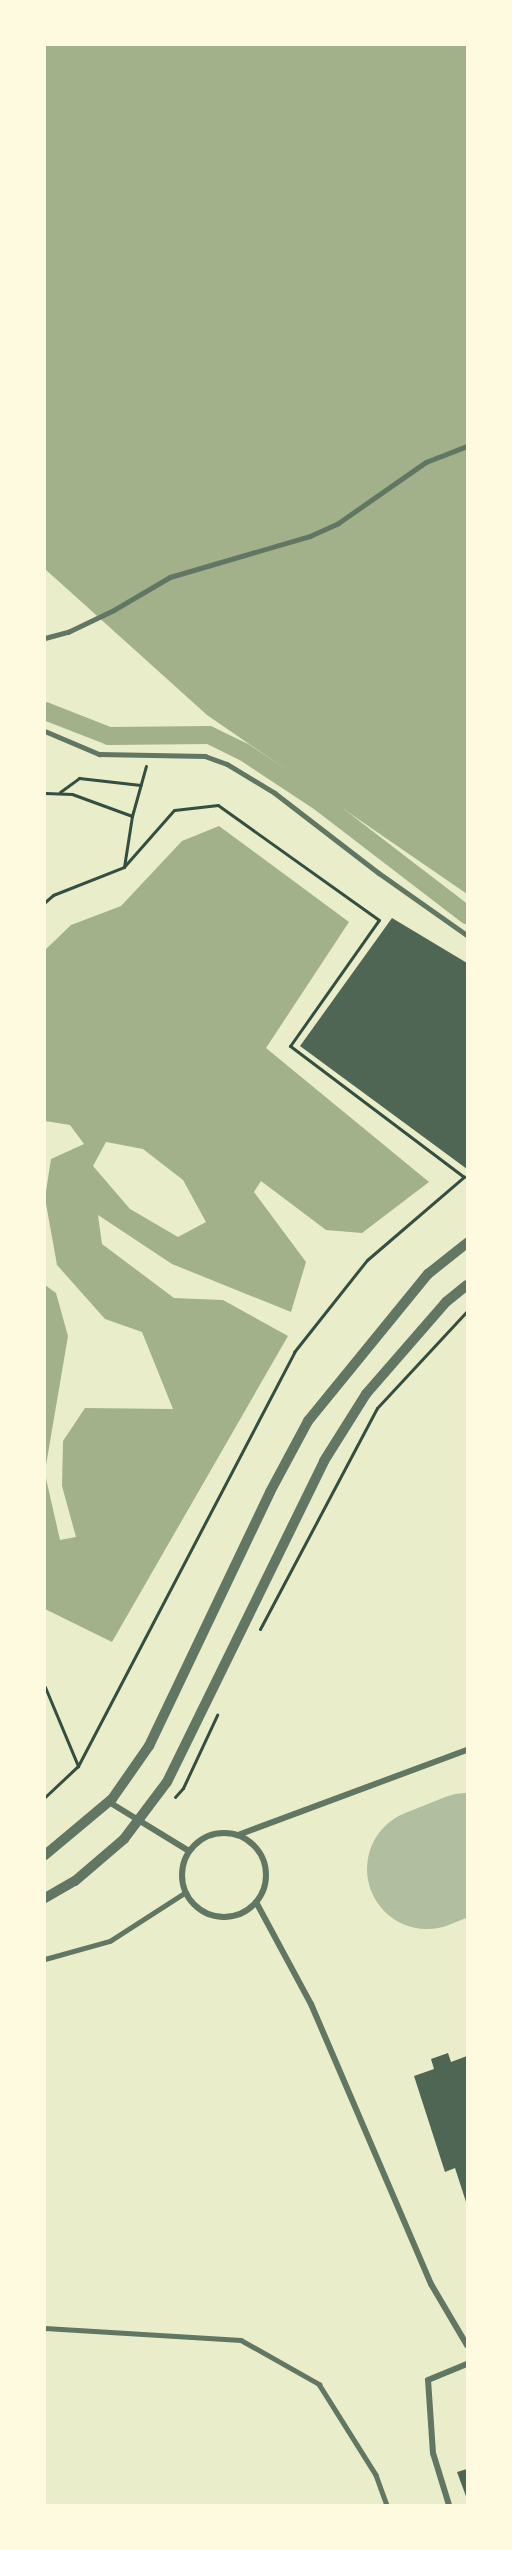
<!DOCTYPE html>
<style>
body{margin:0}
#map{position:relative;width:512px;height:2550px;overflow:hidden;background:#e9edc9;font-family:"Alegreya Sans",sans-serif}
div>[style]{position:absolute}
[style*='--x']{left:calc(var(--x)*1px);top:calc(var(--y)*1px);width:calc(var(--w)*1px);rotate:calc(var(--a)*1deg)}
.water>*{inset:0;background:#a3b18a}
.canal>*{height:18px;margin:-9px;padding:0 9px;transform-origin:9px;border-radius:9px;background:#a3b18a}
.runway>*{height:120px;margin:-60px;padding:0 60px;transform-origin:60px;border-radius:60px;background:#b2bea0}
.building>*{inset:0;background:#4f6655}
.path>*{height:3px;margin:-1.5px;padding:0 1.5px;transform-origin:1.5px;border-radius:1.5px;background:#344e41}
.service>*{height:4.5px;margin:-2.25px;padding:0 2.25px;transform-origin:2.25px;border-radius:2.25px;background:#617663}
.minor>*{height:6px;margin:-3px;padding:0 3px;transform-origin:3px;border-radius:3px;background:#617663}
.minor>.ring{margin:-3px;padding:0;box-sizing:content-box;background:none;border:6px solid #617663;border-radius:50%}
.tertiary>*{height:10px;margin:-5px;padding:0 5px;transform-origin:5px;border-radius:5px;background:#617663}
span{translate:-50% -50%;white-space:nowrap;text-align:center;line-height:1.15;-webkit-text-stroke:4.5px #fefae0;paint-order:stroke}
.frame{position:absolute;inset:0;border:46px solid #fefae0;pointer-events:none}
</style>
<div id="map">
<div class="water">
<div style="clip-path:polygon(45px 45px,467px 45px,467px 894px,207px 715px,45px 569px)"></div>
<div style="clip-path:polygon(evenodd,219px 826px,349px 922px,266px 1048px,429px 1182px,362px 1233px,326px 1230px,261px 1181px,254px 1192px,306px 1262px,291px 1312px,172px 1264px,98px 1215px,102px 1244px,174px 1298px,223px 1300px,288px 1336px,112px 1642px,45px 1609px,45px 1474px,60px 1540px,76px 1537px,62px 1486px,63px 1441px,85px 1408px,173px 1409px,142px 1332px,105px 1319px,57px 1265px,45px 1198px,51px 1159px,84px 1144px,70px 1125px,45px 1121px,45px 950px,71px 925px,121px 906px,182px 841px,219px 826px,106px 1142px,143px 1149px,183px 1180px,206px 1222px,178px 1237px,130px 1209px,93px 1166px,106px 1142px)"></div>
<div style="clip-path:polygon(45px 1285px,56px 1293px,68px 1336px,45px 1471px)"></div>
</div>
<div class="canal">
<div style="--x:45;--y:711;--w:69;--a:21.3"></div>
<div style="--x:109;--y:736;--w:100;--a:-0.6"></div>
<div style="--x:209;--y:735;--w:39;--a:26"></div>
<div style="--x:244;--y:752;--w:92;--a:33.5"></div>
<div style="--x:321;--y:803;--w:184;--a:37.5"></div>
</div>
<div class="runway">
<div style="--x:427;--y:1869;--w:43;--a:-21.8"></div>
</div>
<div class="building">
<div style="clip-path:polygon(392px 918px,467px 963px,467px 1169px,300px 1046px)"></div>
<div style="clip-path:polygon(448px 2053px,451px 2062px,467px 2056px,467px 2205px,455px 2168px,445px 2172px,414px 2076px,434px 2069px,431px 2059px)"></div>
<div style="clip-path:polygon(467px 2469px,467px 2499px,457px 2472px)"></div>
</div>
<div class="path">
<div style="--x:60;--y:792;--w:24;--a:-36"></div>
<div style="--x:79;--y:778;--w:62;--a:6.4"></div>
<div style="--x:45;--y:793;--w:27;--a:2"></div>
<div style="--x:72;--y:794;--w:64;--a:20.1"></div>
<div style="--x:45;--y:902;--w:11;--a:-41"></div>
<div style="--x:53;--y:895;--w:76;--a:-21.5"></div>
<div style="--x:124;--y:867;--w:52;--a:-81.1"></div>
<div style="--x:132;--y:816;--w:52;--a:-74.4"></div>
<div style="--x:260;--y:1629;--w:250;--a:-62.1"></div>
<div style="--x:377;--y:1408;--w:132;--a:-47.1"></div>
<div style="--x:45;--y:1687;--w:86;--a:67.3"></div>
<div style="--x:45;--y:1797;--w:45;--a:-43.2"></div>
<div style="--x:78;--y:1766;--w:467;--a:-62.4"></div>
<div style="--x:294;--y:1352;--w:117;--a:-51.6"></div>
<div style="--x:367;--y:1260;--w:128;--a:-40.6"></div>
<div style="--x:464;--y:1177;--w:218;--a:-143"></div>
<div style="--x:290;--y:1046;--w:154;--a:-54.8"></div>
<div style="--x:379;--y:920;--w:198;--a:-144.5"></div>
<div style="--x:218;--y:805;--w:44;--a:173.5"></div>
<div style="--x:174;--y:810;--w:76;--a:131.3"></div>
<div style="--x:175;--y:1797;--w:12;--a:-48"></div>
<div style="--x:183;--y:1788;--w:81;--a:-65"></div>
</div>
<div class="service">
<div style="--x:45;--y:638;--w:24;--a:-15"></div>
<div style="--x:68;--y:632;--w:51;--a:-25.6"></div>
<div style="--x:114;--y:610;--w:65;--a:-30.5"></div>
<div style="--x:170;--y:577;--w:146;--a:-16.3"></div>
<div style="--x:310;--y:536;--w:30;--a:-24"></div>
<div style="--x:337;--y:524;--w:108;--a:-34.9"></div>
<div style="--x:426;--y:462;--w:44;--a:-21.3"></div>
<div style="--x:45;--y:731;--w:59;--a:23.1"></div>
<div style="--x:99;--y:754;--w:106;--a:1.1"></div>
<div style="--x:205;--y:756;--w:23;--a:20"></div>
<div style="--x:227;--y:764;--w:56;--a:31.1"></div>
<div style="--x:275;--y:793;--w:131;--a:37.6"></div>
<div style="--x:379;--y:873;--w:108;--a:35.2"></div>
<div style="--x:45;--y:1959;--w:67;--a:-15.5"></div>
<div style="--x:110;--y:1941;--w:90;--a:-32.8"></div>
<div style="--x:45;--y:2328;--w:196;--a:3.5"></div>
<div style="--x:241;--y:2340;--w:90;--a:29.4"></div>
<div style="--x:319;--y:2384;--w:107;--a:57.9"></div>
<div style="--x:376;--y:2475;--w:32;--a:70"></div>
</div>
<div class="minor">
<div style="--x:109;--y:1802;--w:94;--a:31.5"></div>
<div class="ring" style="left:182px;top:1833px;width:78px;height:78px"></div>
<div style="--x:238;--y:1835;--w:244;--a:-20.4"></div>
<div style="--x:256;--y:1902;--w:116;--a:61.7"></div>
<div style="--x:311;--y:2004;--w:305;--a:66.8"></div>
<div style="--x:431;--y:2284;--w:71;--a:59.5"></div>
<div style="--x:449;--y:2505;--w:54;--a:-107.1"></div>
<div style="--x:433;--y:2453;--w:73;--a:-93.9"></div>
<div style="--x:428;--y:2380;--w:42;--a:-22.3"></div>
</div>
<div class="tertiary">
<div style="--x:45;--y:1855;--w:87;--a:-39.9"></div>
<div style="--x:112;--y:1799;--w:65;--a:-55.1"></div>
<div style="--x:149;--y:1746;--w:281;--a:-64.5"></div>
<div style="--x:270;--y:1492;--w:81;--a:-61.8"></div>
<div style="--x:308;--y:1421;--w:190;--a:-50.8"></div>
<div style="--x:428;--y:1274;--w:50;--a:-38.5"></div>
<div style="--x:45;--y:1898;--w:34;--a:-30"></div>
<div style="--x:75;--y:1881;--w:65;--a:-40.6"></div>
<div style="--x:124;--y:1839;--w:71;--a:-53"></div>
<div style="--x:167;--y:1782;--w:357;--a:-63.9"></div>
<div style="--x:324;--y:1461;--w:79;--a:-57.9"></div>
<div style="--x:366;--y:1394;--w:122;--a:-49"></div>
<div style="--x:446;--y:1302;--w:27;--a:-39"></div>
</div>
<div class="frame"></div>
</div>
